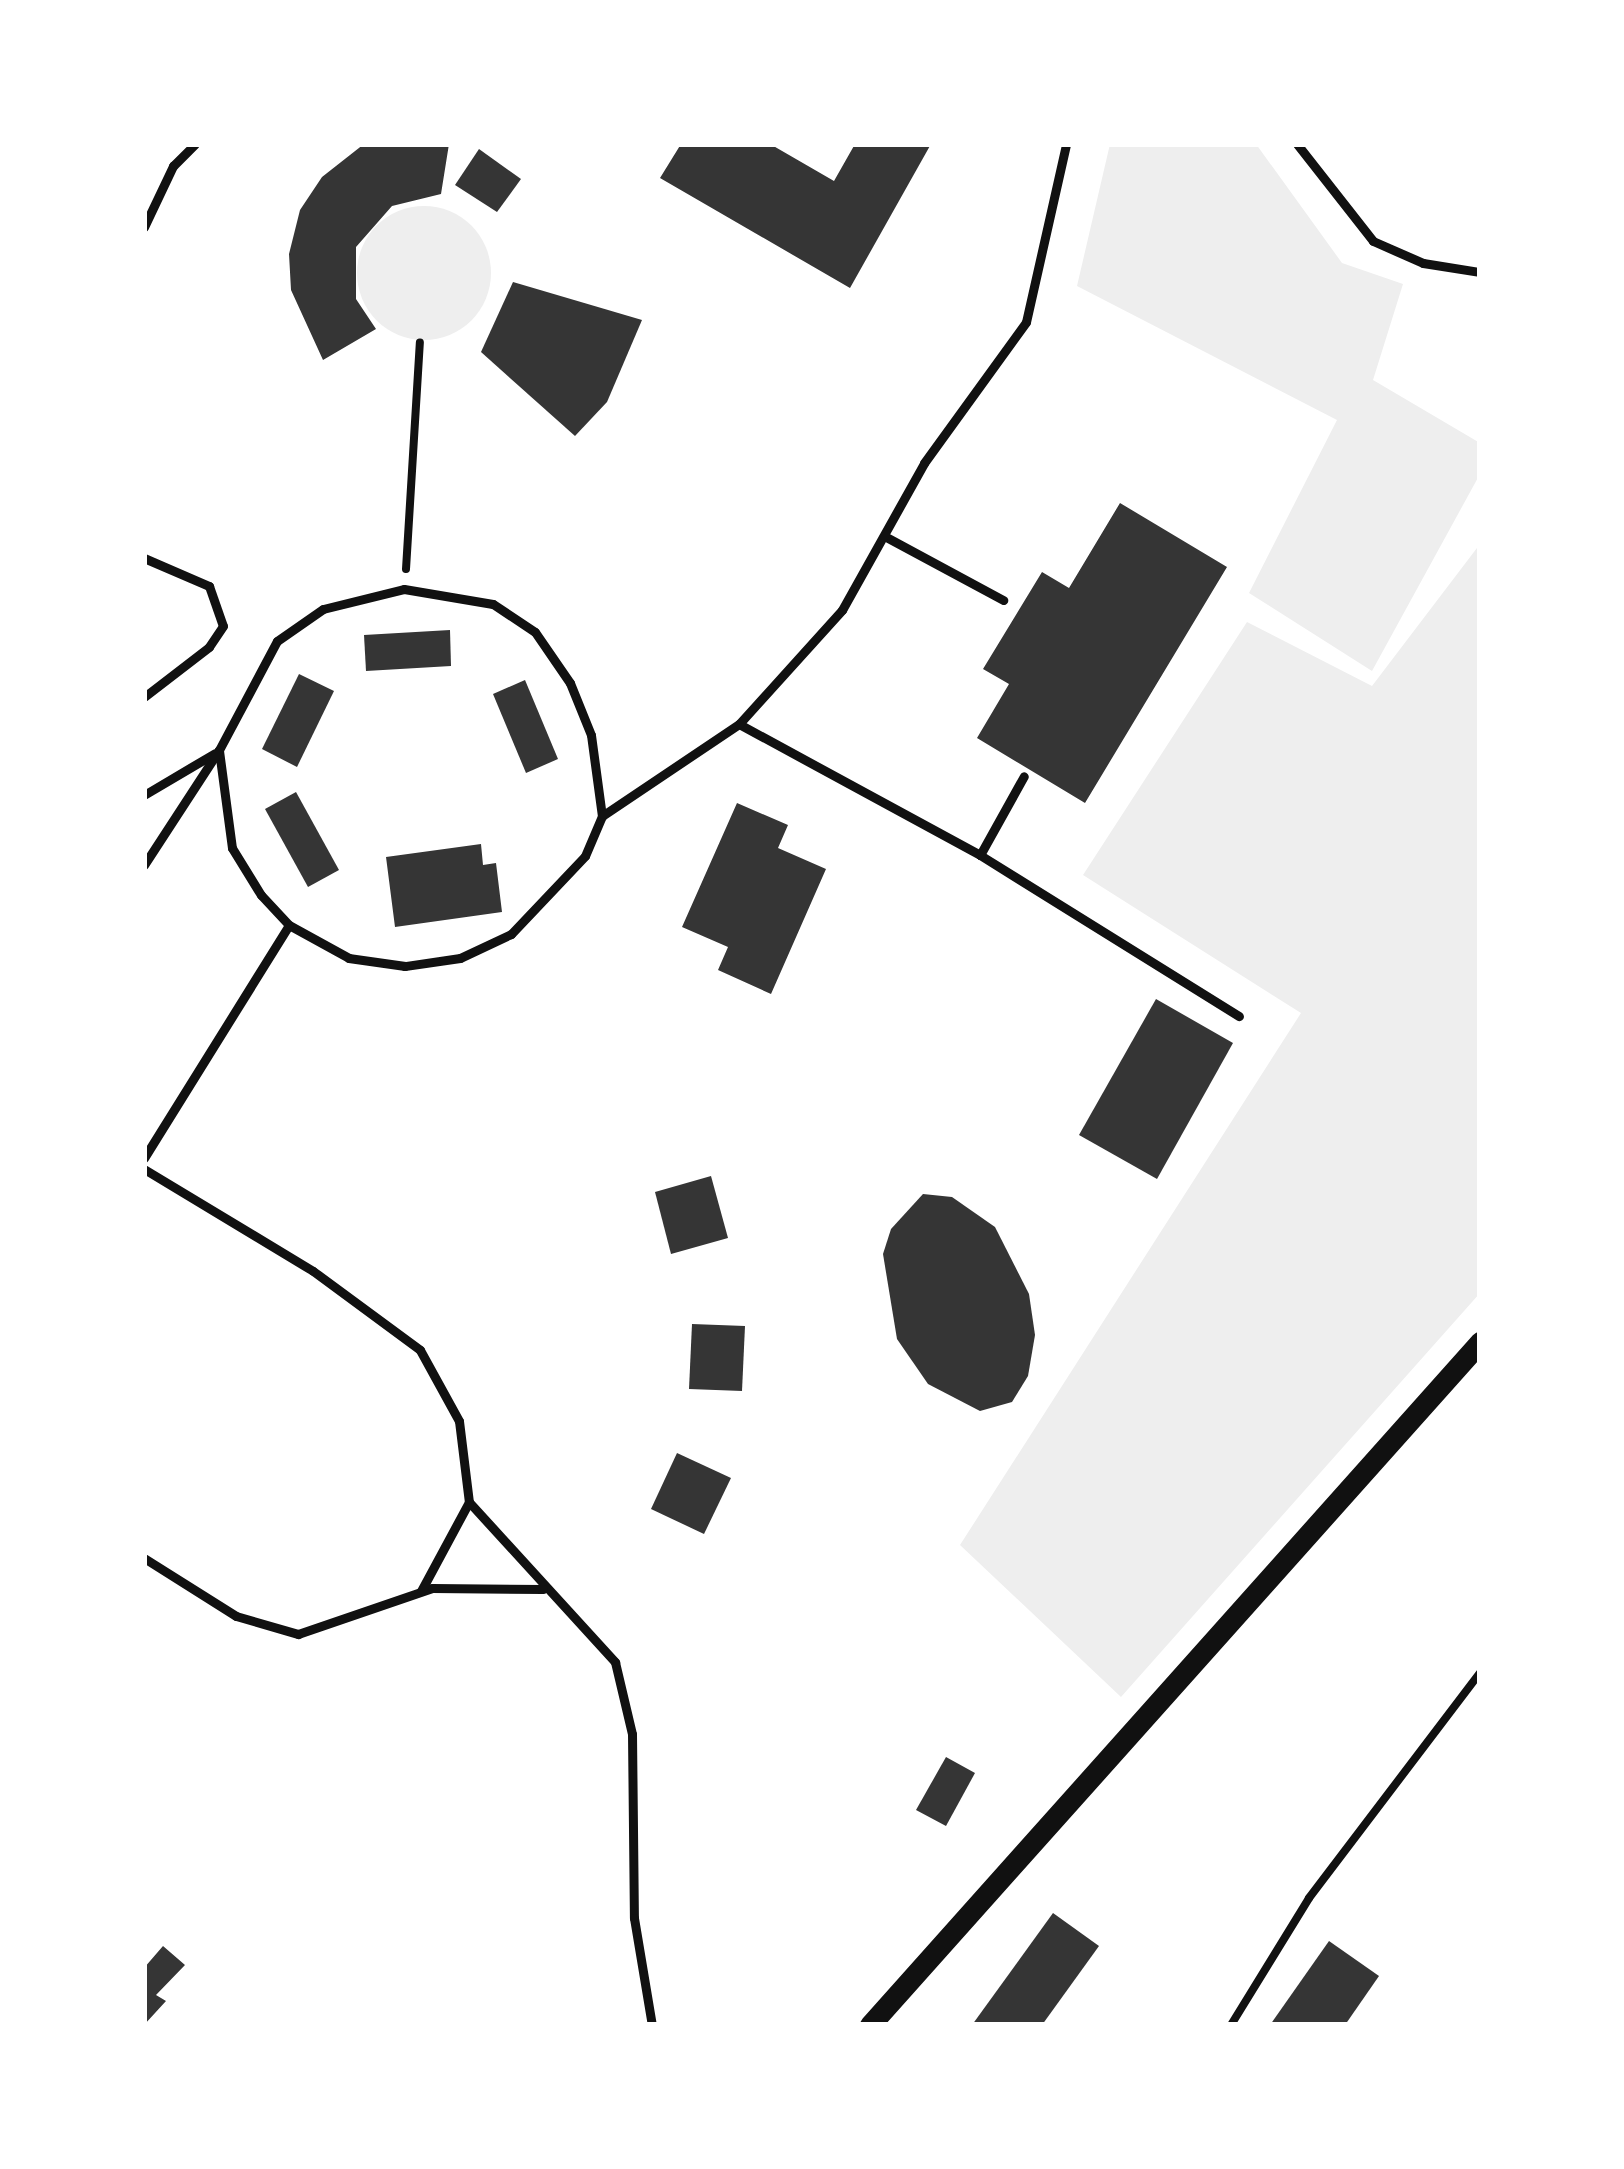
<!DOCTYPE html>
<style>
body{margin:0}
#map{position:relative;width:1624px;height:2169px;overflow:hidden;background:#fff;font-family:Mulish,sans-serif}
div>[style]{position:absolute}
[style*='--x']{left:calc(var(--x)*1px);top:calc(var(--y)*1px);width:calc(var(--w)*1px);rotate:calc(var(--a)*1deg)}
.green>*{inset:0;background:#eee}
.round{border-radius:50%}
.building>*{inset:0;background:#353535}
.path>*{height:8px;margin:-4px;padding:0 4px;transform-origin:4px;border-radius:4px;background:#111}
.service>*{height:9px;margin:-4.5px;padding:0 4.5px;transform-origin:4.5px;border-radius:4.5px;background:#111}
.tertiary>*{height:21px;margin:-10.5px;padding:0 10.5px;transform-origin:10.5px;border-radius:10.5px;background:#111}
span{translate:-50% -50%;white-space:nowrap;text-align:center;line-height:1.15;-webkit-text-stroke:12px #fff;paint-order:stroke}
.frame{position:absolute;inset:0;border:147px solid #fff;pointer-events:none}
</style>
<div id="map">
<div class="green">
<div style="clip-path:polygon(1110px 144px,1256px 144px,1342px 263px,1403px 284px,1373px 380px,1480px 443px,1480px 474px,1372px 671px,1249px 593px,1337px 420px,1077px 286px)"></div>
<div class="round" style="left:357px;top:206px;width:134px;height:134px"></div>
<div style="clip-path:polygon(1480px 544px,1480px 1293px,1121px 1697px,960px 1545px,1301px 1013px,1083px 875px,1247px 622px,1372px 686px)"></div>
</div>
<div class="building">
<div style="clip-path:polygon(364px 144px,449px 144px,441px 194px,392px 206px,356px 247px,356px 299px,376px 329px,323px 360px,291px 290px,289px 254px,300px 210px,322px 177px)"></div>
<div style="clip-path:polygon(681px 144px,770px 144px,834px 181px,855px 144px,931px 144px,850px 288px,660px 178px)"></div>
<div style="clip-path:polygon(479px 149px,521px 179px,497px 212px,455px 185px)"></div>
<div style="clip-path:polygon(513px 282px,642px 320px,607px 402px,575px 436px,481px 352px)"></div>
<div style="clip-path:polygon(1120px 503px,1227px 567px,1085px 803px,977px 738px,1009px 684px,983px 669px,1042px 572px,1069px 588px)"></div>
<div style="clip-path:polygon(450px 630px,451px 666px,366px 671px,364px 635px)"></div>
<div style="clip-path:polygon(299px 674px,334px 691px,297px 767px,262px 749px)"></div>
<div style="clip-path:polygon(525px 680px,558px 759px,526px 773px,493px 694px)"></div>
<div style="clip-path:polygon(296px 792px,339px 870px,308px 887px,265px 809px)"></div>
<div style="clip-path:polygon(737px 803px,788px 825px,778px 848px,826px 869px,771px 994px,718px 970px,728px 947px,682px 927px)"></div>
<div style="clip-path:polygon(481px 844px,483px 865px,496px 863px,502px 912px,395px 927px,386px 857px)"></div>
<div style="clip-path:polygon(1156px 999px,1233px 1043px,1157px 1179px,1079px 1135px)"></div>
<div style="clip-path:polygon(711px 1176px,728px 1238px,671px 1254px,655px 1192px)"></div>
<div style="clip-path:polygon(923px 1194px,952px 1197px,995px 1227px,1029px 1294px,1035px 1335px,1028px 1376px,1012px 1402px,980px 1411px,928px 1384px,897px 1339px,883px 1254px,891px 1229px)"></div>
<div style="clip-path:polygon(692px 1324px,745px 1326px,742px 1391px,689px 1389px)"></div>
<div style="clip-path:polygon(677px 1453px,731px 1478px,704px 1534px,651px 1509px)"></div>
<div style="clip-path:polygon(946px 1757px,975px 1773px,946px 1826px,916px 1810px)"></div>
<div style="clip-path:polygon(1053px 1913px,1099px 1946px,1042px 2025px,972px 2025px)"></div>
<div style="clip-path:polygon(1329px 1941px,1379px 1976px,1345px 2025px,1270px 2025px)"></div>
<div style="clip-path:polygon(163px 1946px,185px 1965px,156px 1995px,166px 2001px,144px 2025px,144px 1968px)"></div>
</div>
<div class="path">
<div style="--x:406;--y:569;--w:227;--a:-86.5"></div>
<div style="--x:1231;--y:2025;--w:149;--a:-58.4"></div>
<div style="--x:1309;--y:1898;--w:283;--a:-52.8"></div>
</div>
<div class="service">
<div style="--x:1297;--y:144;--w:123;--a:51.9"></div>
<div style="--x:1373;--y:241;--w:55;--a:23.7"></div>
<div style="--x:1423;--y:263;--w:58;--a:9"></div>
<div style="--x:144;--y:227;--w:68;--a:-64.6"></div>
<div style="--x:173;--y:166;--w:31;--a:-45"></div>
<div style="--x:888;--y:538;--w:131;--a:28.3"></div>
<div style="--x:144;--y:558;--w:71;--a:23.3"></div>
<div style="--x:209;--y:586;--w:42;--a:70.7"></div>
<div style="--x:223;--y:626;--w:25;--a:124"></div>
<div style="--x:209;--y:647;--w:82;--a:142.4"></div>
<div style="--x:404;--y:589;--w:90;--a:9.6"></div>
<div style="--x:493;--y:604;--w:50;--a:33.7"></div>
<div style="--x:535;--y:632;--w:62;--a:55.5"></div>
<div style="--x:570;--y:683;--w:56;--a:68"></div>
<div style="--x:591;--y:735;--w:82;--a:82.3"></div>
<div style="--x:602;--y:816;--w:43;--a:113"></div>
<div style="--x:585;--y:856;--w:108;--a:133.5"></div>
<div style="--x:511;--y:934;--w:56;--a:154.8"></div>
<div style="--x:460;--y:958;--w:56;--a:171.7"></div>
<div style="--x:405;--y:966;--w:57;--a:-171.9"></div>
<div style="--x:349;--y:958;--w:68;--a:-151.2"></div>
<div style="--x:289;--y:925;--w:41;--a:-133"></div>
<div style="--x:261;--y:895;--w:55;--a:-121.7"></div>
<div style="--x:232;--y:848;--w:99;--a:-97.6"></div>
<div style="--x:219;--y:750;--w:123;--a:-62"></div>
<div style="--x:277;--y:641;--w:56;--a:-34.8"></div>
<div style="--x:323;--y:609;--w:83;--a:-13.9"></div>
<div style="--x:739;--y:724;--w:274;--a:28.5"></div>
<div style="--x:980;--y:855;--w:305;--a:31.9"></div>
<div style="--x:144;--y:795;--w:82;--a:-30.6"></div>
<div style="--x:602;--y:816;--w:165;--a:-33.9"></div>
<div style="--x:739;--y:724;--w:154;--a:-47.9"></div>
<div style="--x:842;--y:610;--w:168;--a:-60.8"></div>
<div style="--x:924;--y:463;--w:174;--a:-54.1"></div>
<div style="--x:1026;--y:322;--w:182;--a:-77.3"></div>
<div style="--x:980;--y:855;--w:90;--a:-60.9"></div>
<div style="--x:144;--y:865;--w:137;--a:-56.9"></div>
<div style="--x:144;--y:1158;--w:274;--a:-58.1"></div>
<div style="--x:144;--y:1169;--w:197;--a:31.1"></div>
<div style="--x:313;--y:1271;--w:133;--a:36.4"></div>
<div style="--x:420;--y:1350;--w:81;--a:61.2"></div>
<div style="--x:459;--y:1421;--w:82;--a:83"></div>
<div style="--x:469;--y:1502;--w:217;--a:47.6"></div>
<div style="--x:615;--y:1662;--w:74;--a:76.7"></div>
<div style="--x:632;--y:1734;--w:184;--a:89.4"></div>
<div style="--x:634;--y:1918;--w:109;--a:80.5"></div>
<div style="--x:144;--y:1558;--w:109;--a:32.2"></div>
<div style="--x:236;--y:1616;--w:65;--a:16.2"></div>
<div style="--x:298;--y:1634;--w:142;--a:-18.9"></div>
<div style="--x:432;--y:1588;--w:111;--a:0.5"></div>
<div style="--x:421;--y:1591;--w:101;--a:-61.7"></div>
</div>
<div class="tertiary">
<div style="--x:870;--y:2025;--w:916;--a:-48.23"></div>
</div>
<div class="frame"></div>
</div>
